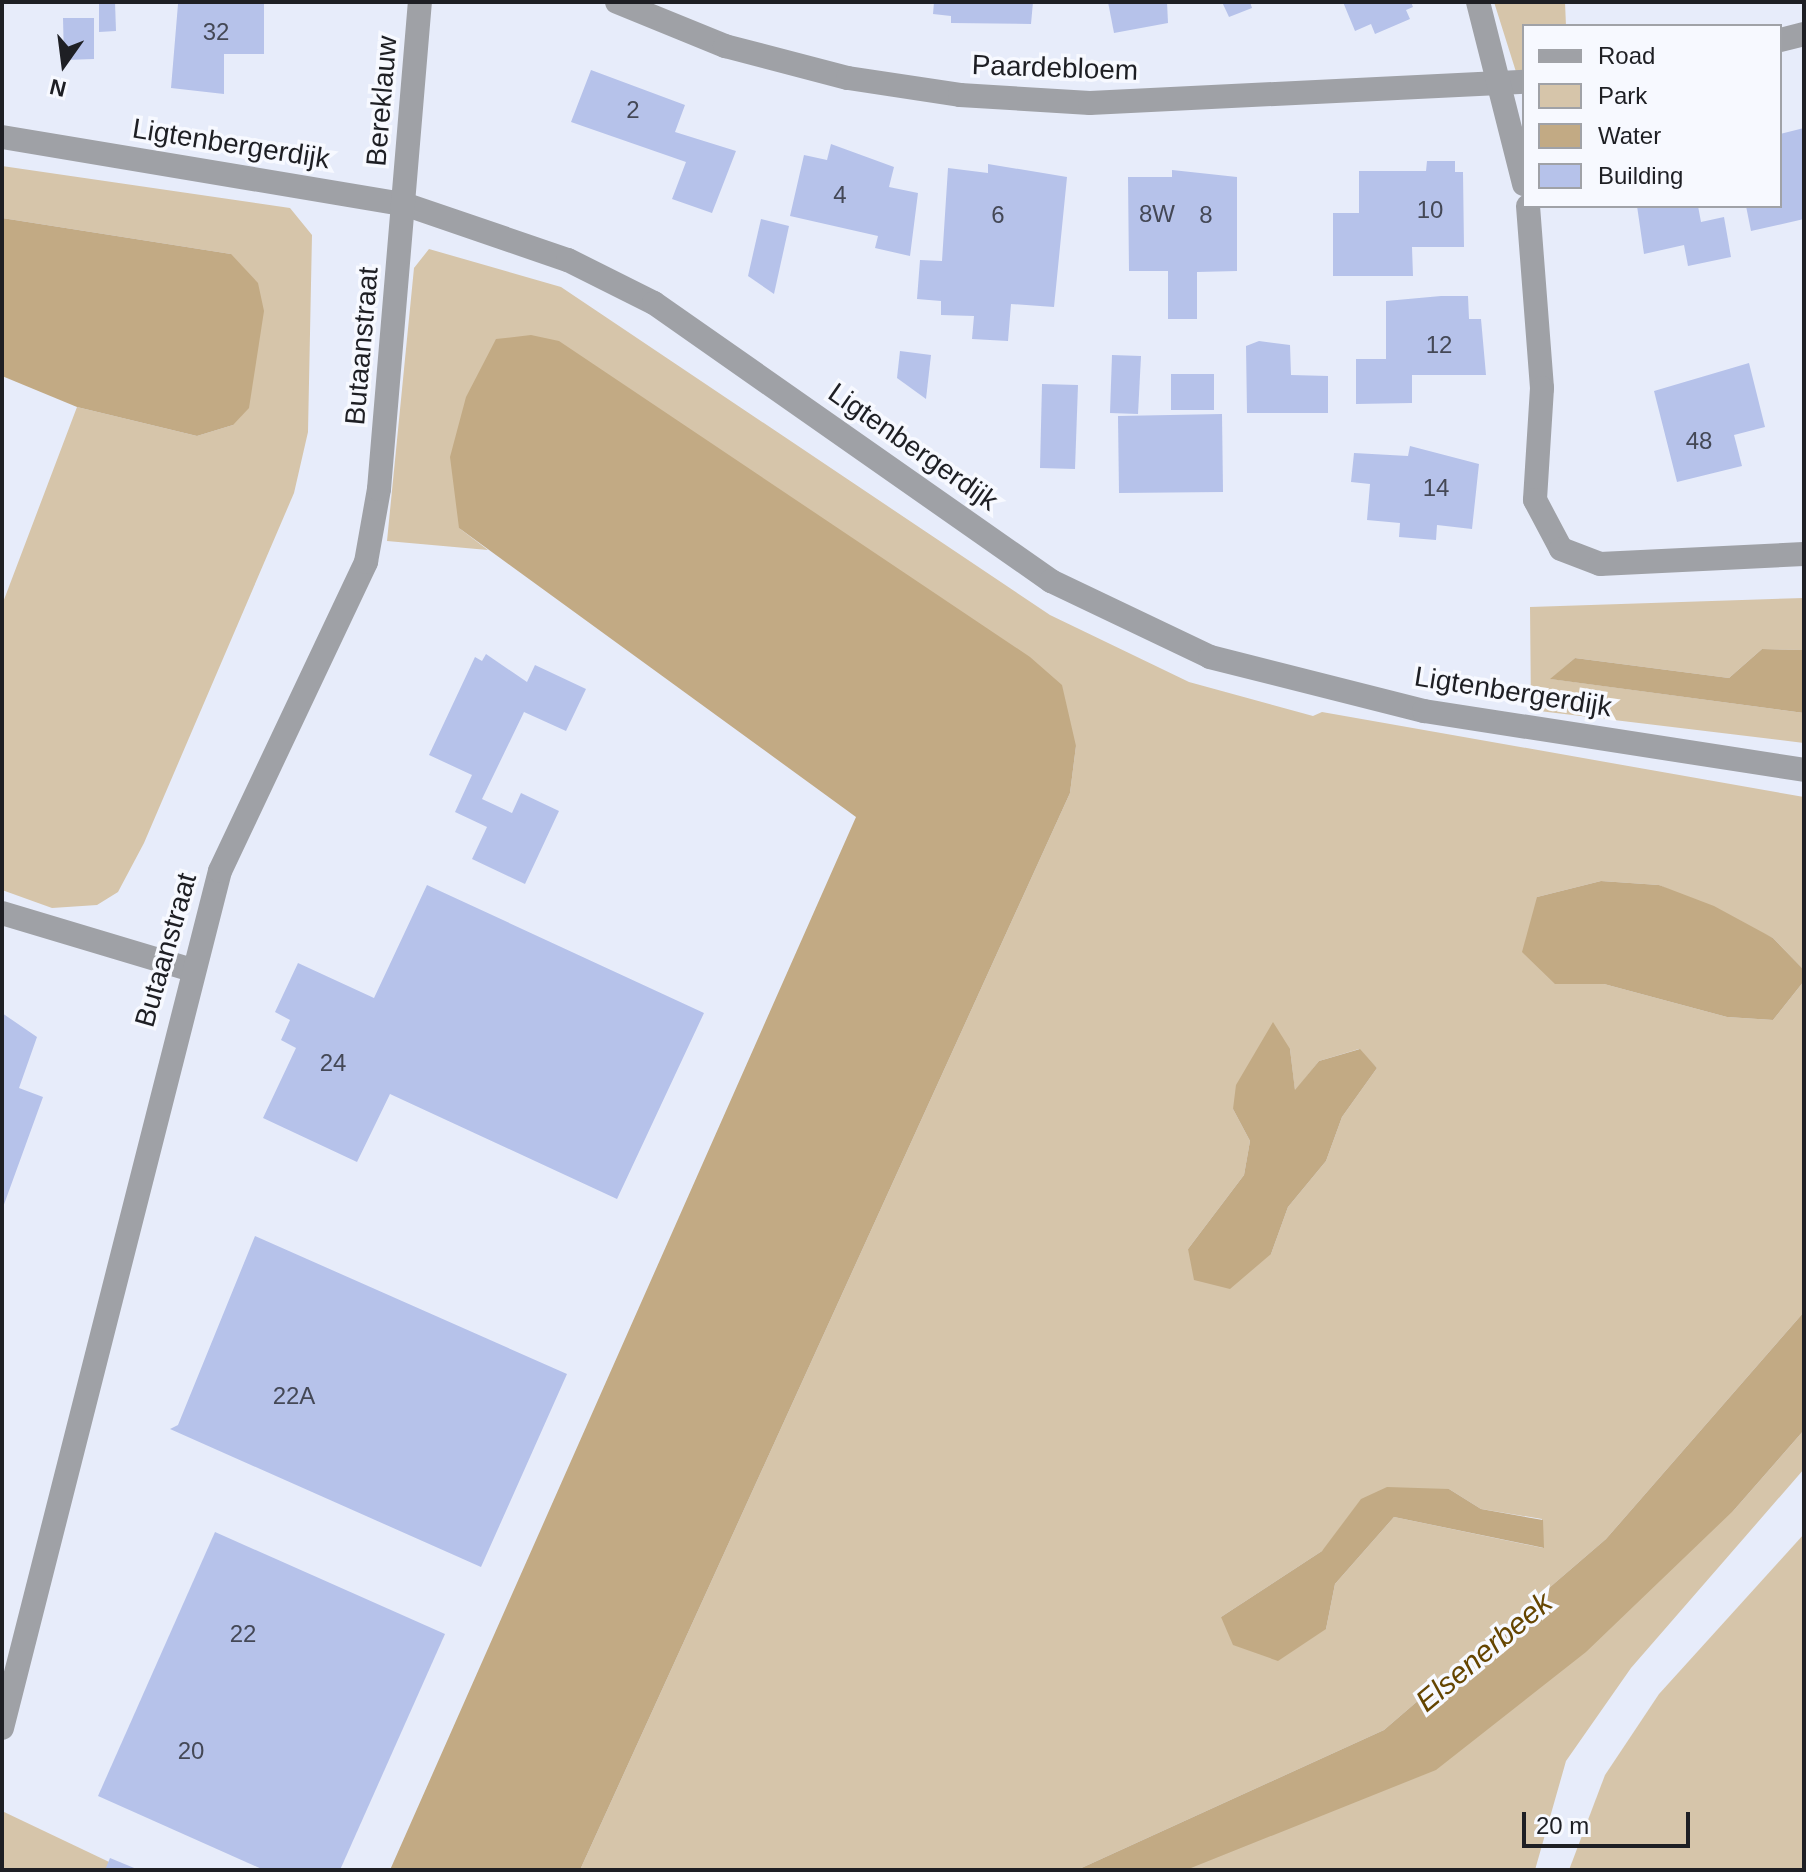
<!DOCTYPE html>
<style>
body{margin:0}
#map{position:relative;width:1806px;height:1872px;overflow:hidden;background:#e7ecfa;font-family:Helvetica,sans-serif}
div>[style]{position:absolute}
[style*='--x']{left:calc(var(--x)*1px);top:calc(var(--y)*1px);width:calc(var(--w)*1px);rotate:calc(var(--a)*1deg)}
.green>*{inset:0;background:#d6c5aa}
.water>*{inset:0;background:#c2aa84}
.building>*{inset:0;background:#b6c2ea}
.minor>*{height:24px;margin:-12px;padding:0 12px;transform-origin:12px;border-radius:12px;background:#9fa1a6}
span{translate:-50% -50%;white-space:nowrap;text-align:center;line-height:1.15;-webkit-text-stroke:7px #f7f9ff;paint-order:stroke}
.number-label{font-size:24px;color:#444856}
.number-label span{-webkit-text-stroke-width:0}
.street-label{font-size:28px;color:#1e1f24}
.water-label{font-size:30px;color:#654500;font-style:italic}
.frame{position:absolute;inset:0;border:4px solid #1e1f24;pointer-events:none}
.legend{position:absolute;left:1522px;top:24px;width:260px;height:184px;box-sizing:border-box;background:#f7f9ff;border:2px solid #a0a2a7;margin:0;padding:10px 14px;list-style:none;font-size:24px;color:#1e1f24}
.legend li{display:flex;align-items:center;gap:16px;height:40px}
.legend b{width:40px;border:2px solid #a0a2a7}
.north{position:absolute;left:24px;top:24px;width:80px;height:80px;-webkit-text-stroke:6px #f7f9ff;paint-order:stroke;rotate:194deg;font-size:22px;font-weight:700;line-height:32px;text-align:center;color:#1e1f24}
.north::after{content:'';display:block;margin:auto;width:28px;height:36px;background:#1e1f24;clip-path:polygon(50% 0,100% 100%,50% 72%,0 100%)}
.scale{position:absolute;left:1522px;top:1812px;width:168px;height:36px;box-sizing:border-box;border:4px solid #1e1f24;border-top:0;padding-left:10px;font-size:24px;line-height:28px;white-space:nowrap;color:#1e1f24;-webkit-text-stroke:6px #f7f9ff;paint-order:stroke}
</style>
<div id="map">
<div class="green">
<div style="clip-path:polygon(1494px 2px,1565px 2px,1566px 26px,1524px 26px,1524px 74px,1517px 75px)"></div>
<div style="clip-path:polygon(2px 166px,290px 208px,312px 235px,308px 432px,294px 493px,144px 843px,118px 892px,97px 905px,52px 908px,2px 890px,2px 605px,77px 407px,197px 436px,233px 425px,231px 254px,2px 218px)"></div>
<div style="clip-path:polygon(evenodd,429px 249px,561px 287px,1050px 615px,1189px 682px,1313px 716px,1322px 712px,1804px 797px,1804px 970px,1773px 938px,1659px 885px,1601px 881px,1537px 897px,1556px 984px,1604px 984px,1727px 1017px,1773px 1020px,1804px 981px,1804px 1312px,1606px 1539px,1384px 1730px,1077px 1870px,580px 1870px,1070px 793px,1076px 746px,459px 528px,488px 550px,387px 541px,414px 268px,429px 249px,1290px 1049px,1295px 1091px,1319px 1061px,1359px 1049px,1377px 1068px,1342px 1117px,1326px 1161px,1288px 1207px,1271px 1254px,1188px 1249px,1244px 1175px,1250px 1141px,1233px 1109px,1290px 1049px,429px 249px,1449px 1489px,1481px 1509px,1542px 1519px,1543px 1548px,1394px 1517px,1335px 1584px,1326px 1629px,1221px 1617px,1322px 1551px,1449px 1489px)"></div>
<div style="clip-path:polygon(1804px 598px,1804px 650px,1762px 649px,1729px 678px,1575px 658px,1551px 679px,1804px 713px,1804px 743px,1531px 710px,1530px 607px)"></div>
<div style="clip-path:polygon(1804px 1430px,1804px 1469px,1631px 1668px,1566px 1761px,1535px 1870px,1186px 1870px,1734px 1510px)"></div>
<div style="clip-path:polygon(1804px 1534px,1804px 1870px,1569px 1870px,1605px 1775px,1659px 1694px)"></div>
<div style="clip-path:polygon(2px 1811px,126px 1870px,2px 1870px)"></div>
</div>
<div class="water">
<div style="clip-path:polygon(2px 218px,231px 254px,258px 283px,264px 311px,249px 408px,233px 425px,197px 436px,77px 407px,2px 376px)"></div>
<div style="clip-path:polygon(531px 335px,559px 341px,1030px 657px,1062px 685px,1076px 746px,1070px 793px,580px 1870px,390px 1870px,856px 817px,459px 528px,450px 457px,466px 397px,496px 339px)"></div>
<div style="clip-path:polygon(1762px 649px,1804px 650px,1804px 713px,1550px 679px,1575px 658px,1729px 678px)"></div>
<div style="clip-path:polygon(1601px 881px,1659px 885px,1714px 906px,1773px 938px,1804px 970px,1804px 981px,1773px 1020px,1727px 1017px,1604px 984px,1555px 984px,1522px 952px,1537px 897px)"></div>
<div style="clip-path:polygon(1273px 1022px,1290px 1049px,1295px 1090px,1319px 1061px,1360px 1049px,1377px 1068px,1342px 1117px,1326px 1161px,1288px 1207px,1271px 1254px,1230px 1289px,1194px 1280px,1188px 1249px,1244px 1175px,1250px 1141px,1233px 1109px,1236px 1085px)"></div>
<div style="clip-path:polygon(1804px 1312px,1804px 1430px,1734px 1510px,1586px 1652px,1436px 1770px,1186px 1870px,1077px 1870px,1384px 1730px,1606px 1539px)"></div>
<div style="clip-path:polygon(1387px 1487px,1449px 1489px,1481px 1509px,1543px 1520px,1544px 1548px,1394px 1517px,1335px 1584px,1326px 1629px,1278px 1661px,1233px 1645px,1221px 1617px,1322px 1551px,1361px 1499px)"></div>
</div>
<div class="building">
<div style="clip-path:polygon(99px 2px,115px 2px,116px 31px,99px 32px)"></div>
<div style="clip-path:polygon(264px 2px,264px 54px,224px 54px,224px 94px,171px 88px,178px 4px)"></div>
<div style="clip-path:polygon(934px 2px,1033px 2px,1031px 24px,951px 23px,951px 16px,933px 14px)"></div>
<div style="clip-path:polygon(1108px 2px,1167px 2px,1168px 23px,1114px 33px)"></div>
<div style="clip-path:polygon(1222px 2px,1250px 2px,1252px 8px,1229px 17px)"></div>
<div style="clip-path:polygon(1343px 2px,1411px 2px,1413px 7px,1406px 10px,1410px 19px,1375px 34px,1371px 24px,1355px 31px)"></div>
<div style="clip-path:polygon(63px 18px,94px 18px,94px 59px,64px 60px)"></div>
<div style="clip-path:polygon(591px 70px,685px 105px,675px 132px,736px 151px,712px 213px,672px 199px,686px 162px,571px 122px)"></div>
<div style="clip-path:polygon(1804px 128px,1804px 219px,1751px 231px,1746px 206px,1780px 206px,1780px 134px)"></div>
<div style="clip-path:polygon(831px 144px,894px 167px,889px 187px,918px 193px,910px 256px,875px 248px,878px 236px,790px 216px,804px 155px,827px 160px)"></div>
<div style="clip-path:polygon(1427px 161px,1455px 161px,1455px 172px,1463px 172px,1464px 247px,1412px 247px,1413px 276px,1333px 276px,1333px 213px,1359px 213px,1359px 171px,1426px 171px)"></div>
<div style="clip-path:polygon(988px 164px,1067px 177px,1054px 307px,1011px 304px,1008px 341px,972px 339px,974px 316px,941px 315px,941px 301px,917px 299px,920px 260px,942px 261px,948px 168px,988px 173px)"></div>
<div style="clip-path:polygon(1172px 170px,1237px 177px,1237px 271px,1197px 272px,1197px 319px,1168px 319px,1168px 271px,1129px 271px,1128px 177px,1172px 177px)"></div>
<div style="clip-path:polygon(1637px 206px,1698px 206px,1701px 222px,1724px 217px,1731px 257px,1688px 266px,1684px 245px,1644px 254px)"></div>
<div style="clip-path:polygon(761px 219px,789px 226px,774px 294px,748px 276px)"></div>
<div style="clip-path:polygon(1441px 296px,1468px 296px,1469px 319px,1481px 319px,1486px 375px,1412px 375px,1412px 403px,1356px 404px,1356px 359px,1386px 359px,1386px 301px)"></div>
<div style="clip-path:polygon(1259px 341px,1290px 345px,1291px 375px,1328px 376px,1328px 413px,1247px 413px,1246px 346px)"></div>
<div style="clip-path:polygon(900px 351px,931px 355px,926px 399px,897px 378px)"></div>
<div style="clip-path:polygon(1112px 355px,1141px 356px,1138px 414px,1110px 413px)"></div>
<div style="clip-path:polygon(1749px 363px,1765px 427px,1734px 435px,1742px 466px,1677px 482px,1654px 391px)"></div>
<div style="clip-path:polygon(1171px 374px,1214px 374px,1214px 410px,1171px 410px)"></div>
<div style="clip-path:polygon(1042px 384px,1078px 385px,1075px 469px,1040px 468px)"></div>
<div style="clip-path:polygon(1222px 414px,1223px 492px,1119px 493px,1118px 416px)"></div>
<div style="clip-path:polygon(1410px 446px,1479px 464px,1472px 529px,1437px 525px,1436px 540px,1399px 537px,1400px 523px,1367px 520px,1370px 484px,1351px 482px,1354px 453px,1408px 456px)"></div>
<div style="clip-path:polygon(486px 654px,527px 682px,535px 665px,586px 689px,566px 731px,524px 712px,482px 799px,512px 813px,521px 793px,559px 811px,525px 884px,472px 859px,487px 827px,455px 812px,472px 775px,429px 755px,475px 657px,482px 661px)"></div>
<div style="clip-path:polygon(427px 885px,704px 1013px,617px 1199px,390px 1094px,357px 1162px,263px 1118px,296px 1048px,281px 1040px,290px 1020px,275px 1012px,298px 963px,374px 998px)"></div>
<div style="clip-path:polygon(2px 1013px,37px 1037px,19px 1088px,43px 1097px,2px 1210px)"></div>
<div style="clip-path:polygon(255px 1236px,567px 1374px,481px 1567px,170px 1429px,178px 1425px)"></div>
<div style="clip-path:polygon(215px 1532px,445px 1634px,340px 1870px,264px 1870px,98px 1796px)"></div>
<div style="clip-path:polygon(110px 1858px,139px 1870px,105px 1870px)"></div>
</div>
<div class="minor">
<div style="--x:617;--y:2;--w:117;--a:22.2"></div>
<div style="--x:725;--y:46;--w:127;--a:14.6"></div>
<div style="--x:848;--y:78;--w:113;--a:8.6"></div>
<div style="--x:960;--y:95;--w:130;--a:3.5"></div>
<div style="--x:1090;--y:103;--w:435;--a:-2.8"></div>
<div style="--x:1478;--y:2;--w:188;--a:75.8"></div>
<div style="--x:1780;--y:40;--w:25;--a:-14"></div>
<div style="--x:2;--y:137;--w:408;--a:9.5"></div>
<div style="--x:404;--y:204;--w:173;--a:18.9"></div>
<div style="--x:568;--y:260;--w:96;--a:26.6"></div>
<div style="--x:654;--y:303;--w:485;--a:35"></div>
<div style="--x:1051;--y:581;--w:176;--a:25.5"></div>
<div style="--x:1210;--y:657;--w:221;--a:14.2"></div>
<div style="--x:1424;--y:711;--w:385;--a:8.8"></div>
<div style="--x:1528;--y:206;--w:183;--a:85.6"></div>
<div style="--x:1542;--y:388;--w:112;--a:93.6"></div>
<div style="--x:1535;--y:500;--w:55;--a:62"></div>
<div style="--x:1561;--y:549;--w:42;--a:21"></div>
<div style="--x:1600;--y:564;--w:204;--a:-2.8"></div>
<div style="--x:2;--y:913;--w:195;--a:16.7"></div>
<div style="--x:2;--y:1728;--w:884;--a:-75.73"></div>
<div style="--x:220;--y:871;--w:342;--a:-64.7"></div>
<div style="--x:366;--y:562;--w:74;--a:-79.9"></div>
<div style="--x:379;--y:489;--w:489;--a:-85.2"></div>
</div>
<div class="number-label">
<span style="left:216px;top:32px">32</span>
<span style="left:633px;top:110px">2</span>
<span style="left:840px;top:195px">4</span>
<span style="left:1430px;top:210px">10</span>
<span style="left:1157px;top:214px">8W</span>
<span style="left:998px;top:215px">6</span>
<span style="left:1206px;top:215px">8</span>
<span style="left:1439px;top:345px">12</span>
<span style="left:1699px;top:441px">48</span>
<span style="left:1436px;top:488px">14</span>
<span style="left:333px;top:1063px">24</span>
<span style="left:294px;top:1396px">22A</span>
<span style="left:243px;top:1634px">22</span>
<span style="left:191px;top:1751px">20</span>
</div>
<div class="street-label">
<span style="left:1055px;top:68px;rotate:2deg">Paardebloem</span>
<span style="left:382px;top:101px;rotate:-85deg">Bereklauw</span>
<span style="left:231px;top:144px;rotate:9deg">Ligtenbergerdijk</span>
<span style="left:362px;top:346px;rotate:-85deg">Butaanstraat</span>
<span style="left:913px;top:447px;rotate:35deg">Ligtenbergerdijk</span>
<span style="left:1513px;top:692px;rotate:9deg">Ligtenbergerdijk</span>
<span style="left:166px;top:950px;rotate:-74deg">Butaanstraat</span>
</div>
<div class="water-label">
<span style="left:1484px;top:1652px;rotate:-40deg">Elsenerbeek</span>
</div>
<div class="frame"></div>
<ul class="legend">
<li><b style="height:10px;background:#9fa1a6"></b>Road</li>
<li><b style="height:22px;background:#d6c5aa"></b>Park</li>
<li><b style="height:22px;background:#c2aa84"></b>Water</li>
<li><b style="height:22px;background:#b6c2ea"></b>Building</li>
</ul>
<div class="north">N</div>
<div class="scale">20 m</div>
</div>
